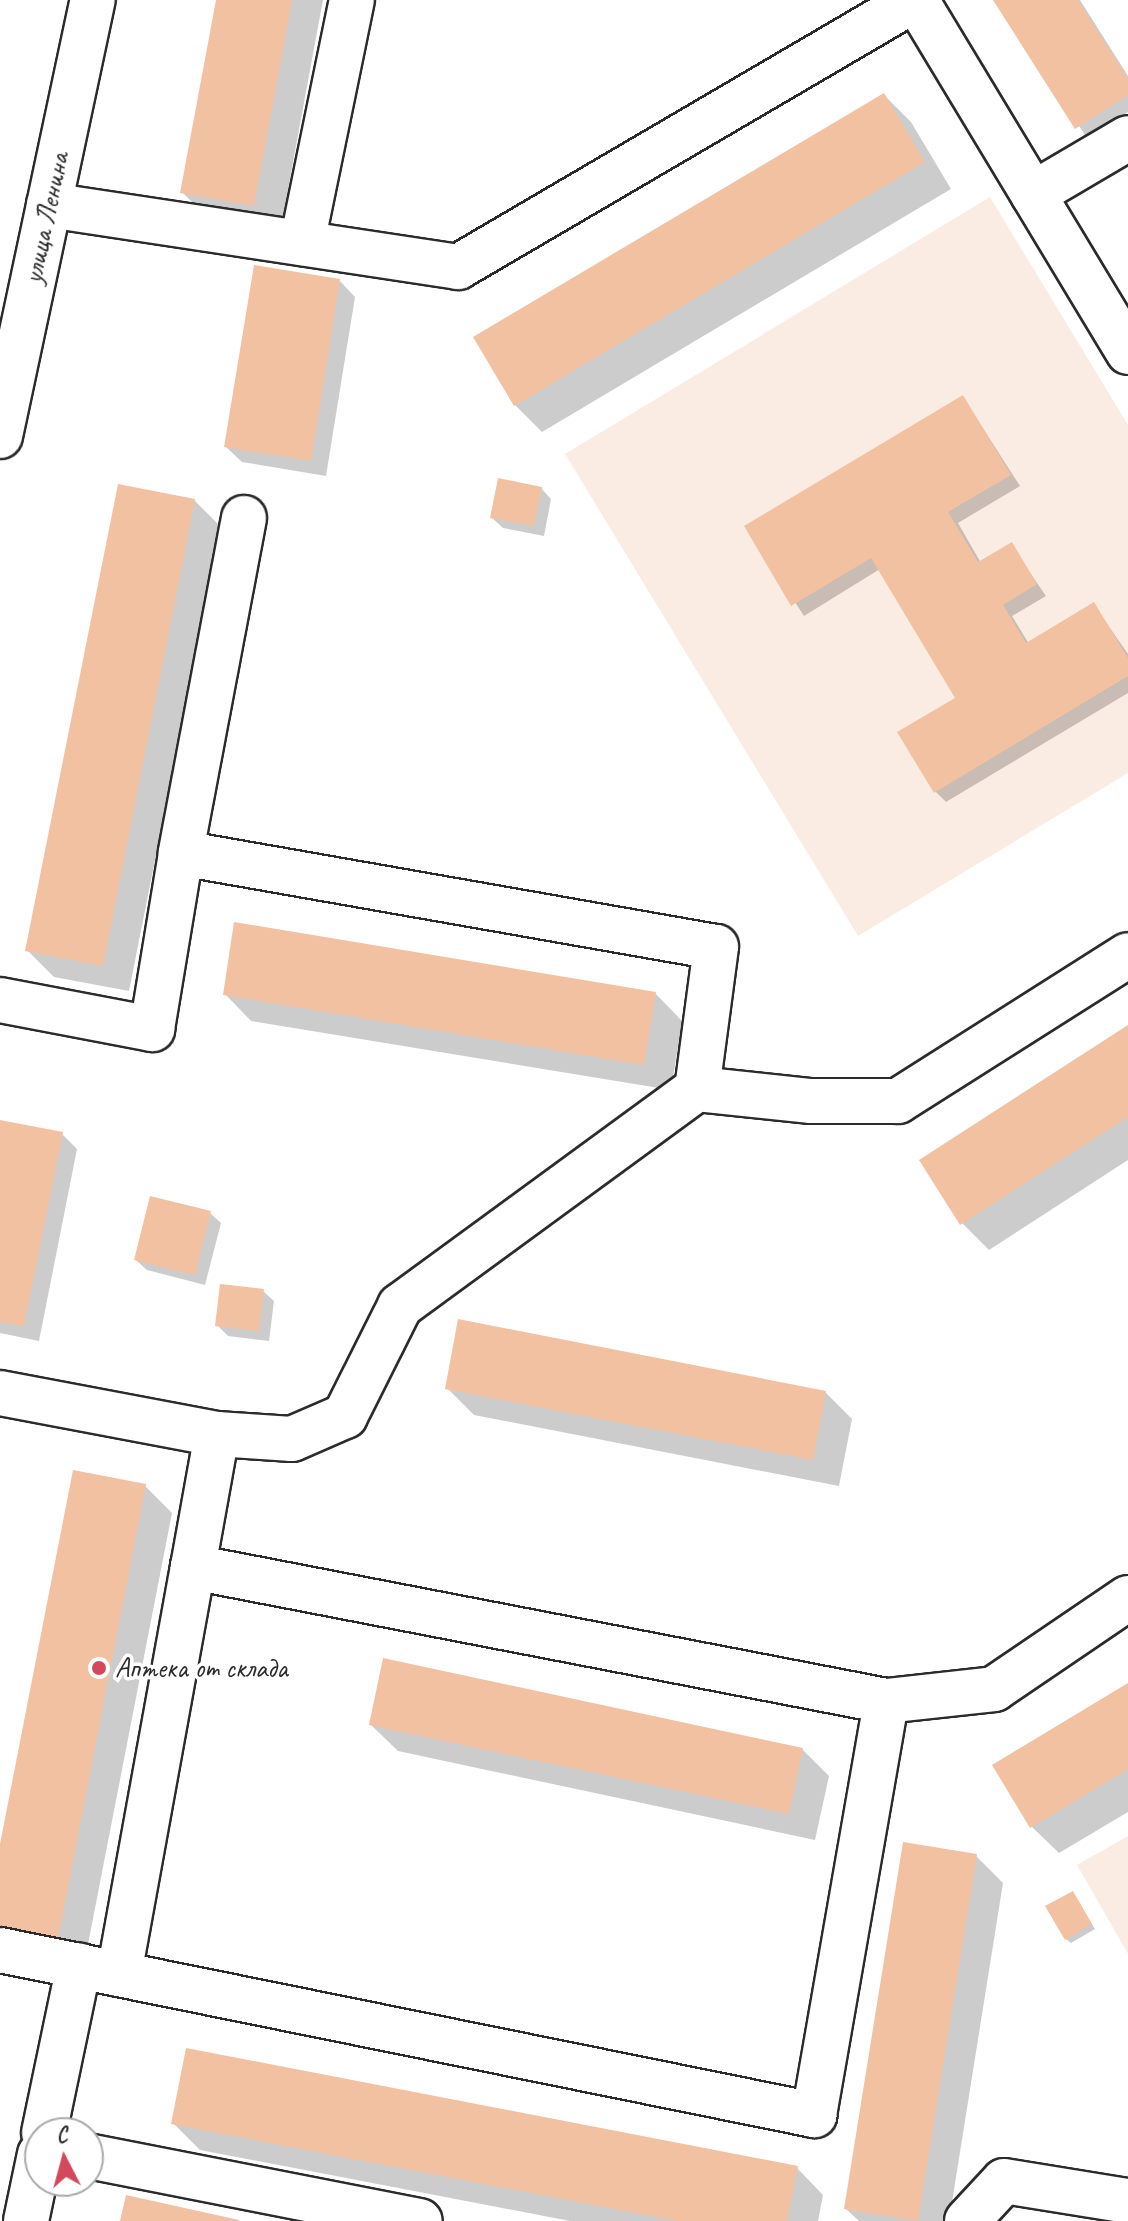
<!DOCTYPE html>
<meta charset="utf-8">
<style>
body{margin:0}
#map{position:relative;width:1128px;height:2221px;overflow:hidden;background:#fff;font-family:Caveat,sans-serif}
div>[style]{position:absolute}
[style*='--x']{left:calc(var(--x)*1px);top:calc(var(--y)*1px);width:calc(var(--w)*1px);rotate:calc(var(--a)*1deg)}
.built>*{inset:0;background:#fbece3}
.shadow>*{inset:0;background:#0003}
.building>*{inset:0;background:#f2c1a2}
.roads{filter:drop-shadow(2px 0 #2b2b2b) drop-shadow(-2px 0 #2b2b2b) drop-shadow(0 2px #2b2b2b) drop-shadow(0 -2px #2b2b2b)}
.minor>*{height:44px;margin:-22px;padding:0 22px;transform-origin:22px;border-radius:22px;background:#fff}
.dots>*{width:22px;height:22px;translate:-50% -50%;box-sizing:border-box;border:4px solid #fff;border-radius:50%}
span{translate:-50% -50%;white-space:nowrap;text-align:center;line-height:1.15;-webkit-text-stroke:7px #fff;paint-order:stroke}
.street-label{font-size:28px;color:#2b2b2b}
.poi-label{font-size:28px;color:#2b2b2b}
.left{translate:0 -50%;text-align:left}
.north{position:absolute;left:24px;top:2117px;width:80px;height:80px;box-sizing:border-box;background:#fff;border:2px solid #aaa;border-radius:50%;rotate:354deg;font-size:22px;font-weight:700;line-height:32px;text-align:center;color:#2b2b2b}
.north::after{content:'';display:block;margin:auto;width:28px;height:36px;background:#d1495b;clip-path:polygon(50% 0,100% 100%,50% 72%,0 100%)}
</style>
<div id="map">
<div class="built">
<div style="clip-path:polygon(990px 197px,1128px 425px,1128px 773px,858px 936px,565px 454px)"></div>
<div style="clip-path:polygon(1128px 1836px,1128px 1954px,1077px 1865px)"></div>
</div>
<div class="shadow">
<div style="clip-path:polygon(218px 0,323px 0,280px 232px,209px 219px,182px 192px)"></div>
<div style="clip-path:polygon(996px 0,1080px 0,1128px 76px,1128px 112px,1087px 138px)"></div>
<div style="clip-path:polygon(884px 95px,911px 122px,951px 189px,542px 432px,515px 405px)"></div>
<div style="clip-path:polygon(340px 281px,355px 297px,326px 476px,242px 462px,226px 447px)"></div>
<div style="clip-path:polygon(963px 397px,1020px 486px,958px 523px,981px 563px,1011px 545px,1046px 596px,1012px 616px,1029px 644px,1094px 605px,1128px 654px,1128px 693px,946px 802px,935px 791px,958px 699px,880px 569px,804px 616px,746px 527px)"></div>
<div style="clip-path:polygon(541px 488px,551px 499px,544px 536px,503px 528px,492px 518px)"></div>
<div style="clip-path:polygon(194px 500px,221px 527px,129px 991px,54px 977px,27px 950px)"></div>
<div style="clip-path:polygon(225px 994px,656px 994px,682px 1021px,671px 1090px,251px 1021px)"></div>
<div style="clip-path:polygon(1128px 1028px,1128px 1160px,989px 1250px,962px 1223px)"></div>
<div style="clip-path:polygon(0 1122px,62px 1134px,77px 1149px,39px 1341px,0 1333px)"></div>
<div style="clip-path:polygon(210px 1213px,221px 1223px,205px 1285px,147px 1270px,136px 1260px)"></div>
<div style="clip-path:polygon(263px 1291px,274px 1301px,269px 1341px,228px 1336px,217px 1325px)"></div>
<div style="clip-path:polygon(447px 1388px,825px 1392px,852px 1419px,839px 1486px,474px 1415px)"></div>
<div style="clip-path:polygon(145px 1486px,172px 1513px,82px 1975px,0 1855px)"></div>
<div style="clip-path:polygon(1128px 1686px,1128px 1812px,1059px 1853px,1032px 1827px)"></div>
<div style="clip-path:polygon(371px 1725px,802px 1749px,829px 1776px,815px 1840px,398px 1751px)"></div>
<div style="clip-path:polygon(976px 1856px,1003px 1883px,949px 2221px,859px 2221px,846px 2209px)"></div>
<div style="clip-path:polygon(1073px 1893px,1095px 1929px,1071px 1943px,1066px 1939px)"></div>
<div style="clip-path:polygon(173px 2123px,797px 2168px,823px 2195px,818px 2221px,570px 2221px,200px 2150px)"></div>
</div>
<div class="building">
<div style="clip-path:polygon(216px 0,292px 0,254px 206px,180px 193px)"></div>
<div style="clip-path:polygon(993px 0,1078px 0,1128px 79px,1128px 95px,1075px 129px)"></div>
<div style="clip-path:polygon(884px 93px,925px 162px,514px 406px,473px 337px)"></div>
<div style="clip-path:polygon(254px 265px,340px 279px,311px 461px,224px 447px)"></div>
<div style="clip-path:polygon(963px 395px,1011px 475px,948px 512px,978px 562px,1012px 542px,1037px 584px,1003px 605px,1026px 643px,1094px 602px,1128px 658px,1128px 676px,934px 793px,897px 732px,955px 698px,871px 558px,791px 606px,744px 526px)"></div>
<div style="clip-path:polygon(498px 478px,542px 487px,534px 526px,490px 518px)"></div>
<div style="clip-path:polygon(118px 484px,195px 499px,103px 966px,25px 951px)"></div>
<div style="clip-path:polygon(234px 922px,656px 992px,644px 1065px,223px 995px)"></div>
<div style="clip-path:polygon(1128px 1025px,1128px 1117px,960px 1225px,919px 1160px)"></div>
<div style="clip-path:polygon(0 1120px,63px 1132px,24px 1326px,0 1322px)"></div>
<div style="clip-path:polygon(150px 1196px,211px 1211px,195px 1275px,134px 1260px)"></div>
<div style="clip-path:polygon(220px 1284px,264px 1289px,259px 1331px,215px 1326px)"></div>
<div style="clip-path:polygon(458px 1319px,826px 1391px,813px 1460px,445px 1389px)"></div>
<div style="clip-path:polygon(73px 1470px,146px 1484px,56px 1949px,0 1939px,0 1844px)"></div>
<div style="clip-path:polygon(383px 1658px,803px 1748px,789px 1814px,369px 1725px)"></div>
<div style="clip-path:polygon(1128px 1683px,1128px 1769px,1030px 1828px,992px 1765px)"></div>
<div style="clip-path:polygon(903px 1842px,977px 1854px,918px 2221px,844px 2209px)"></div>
<div style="clip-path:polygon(1073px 1891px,1092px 1924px,1065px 1940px,1045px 1906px)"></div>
<div style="clip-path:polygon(186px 2048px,798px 2166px,787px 2221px,677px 2221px,171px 2124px)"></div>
<div style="clip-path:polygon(126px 2195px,239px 2220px,239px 2221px,120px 2221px)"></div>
</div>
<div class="roads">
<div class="minor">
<div style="--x:916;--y:0;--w:411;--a:58.9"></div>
<div style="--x:1033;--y:194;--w:110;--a:-30.5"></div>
<div style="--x:49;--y:205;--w:414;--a:8.6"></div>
<div style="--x:458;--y:267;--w:528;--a:-30.35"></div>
<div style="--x:302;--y:243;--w:248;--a:-78.4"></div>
<div style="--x:0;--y:436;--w:446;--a:-78"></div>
<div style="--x:244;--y:518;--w:341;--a:100.7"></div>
<div style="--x:181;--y:853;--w:543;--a:9.97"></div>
<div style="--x:716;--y:947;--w:143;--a:97.6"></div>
<div style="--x:0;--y:1000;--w:155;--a:10.8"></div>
<div style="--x:152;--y:1029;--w:178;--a:-80.6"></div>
<div style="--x:0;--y:1393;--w:221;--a:10.7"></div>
<div style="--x:886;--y:1701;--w:706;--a:-169.06"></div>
<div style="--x:193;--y:1567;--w:135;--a:-79.8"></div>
<div style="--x:217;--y:1434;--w:75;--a:3.8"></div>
<div style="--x:292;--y:1439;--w:58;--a:-23.5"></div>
<div style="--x:345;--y:1416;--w:123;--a:-63.4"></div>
<div style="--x:400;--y:1306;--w:368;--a:-36.2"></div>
<div style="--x:697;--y:1089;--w:115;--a:6"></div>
<div style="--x:811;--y:1101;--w:87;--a:0"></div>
<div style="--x:898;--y:1101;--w:272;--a:-32.4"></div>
<div style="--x:0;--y:1950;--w:831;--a:11.46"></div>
<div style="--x:814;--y:2115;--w:420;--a:-80.1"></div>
<div style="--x:886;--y:1701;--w:109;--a:-6.3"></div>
<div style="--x:994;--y:1689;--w:162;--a:-34.2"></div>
<div style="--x:119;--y:1974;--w:414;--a:-79.7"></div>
<div style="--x:44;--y:2133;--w:171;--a:-78.2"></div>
<div style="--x:88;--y:2156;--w:338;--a:11.1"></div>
<div style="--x:26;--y:2221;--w:68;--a:-78.2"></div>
<div style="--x:967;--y:2221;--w:54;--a:-47.2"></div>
<div style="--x:1004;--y:2181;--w:126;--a:9.2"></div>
</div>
</div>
<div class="dots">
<div style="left:99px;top:1668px;background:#d1495b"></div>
</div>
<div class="street-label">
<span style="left:46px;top:218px;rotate:-78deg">улица Ленина</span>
</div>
<div class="poi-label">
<span class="left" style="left:115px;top:1668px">Аптека от склада</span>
</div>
<div class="north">С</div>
</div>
